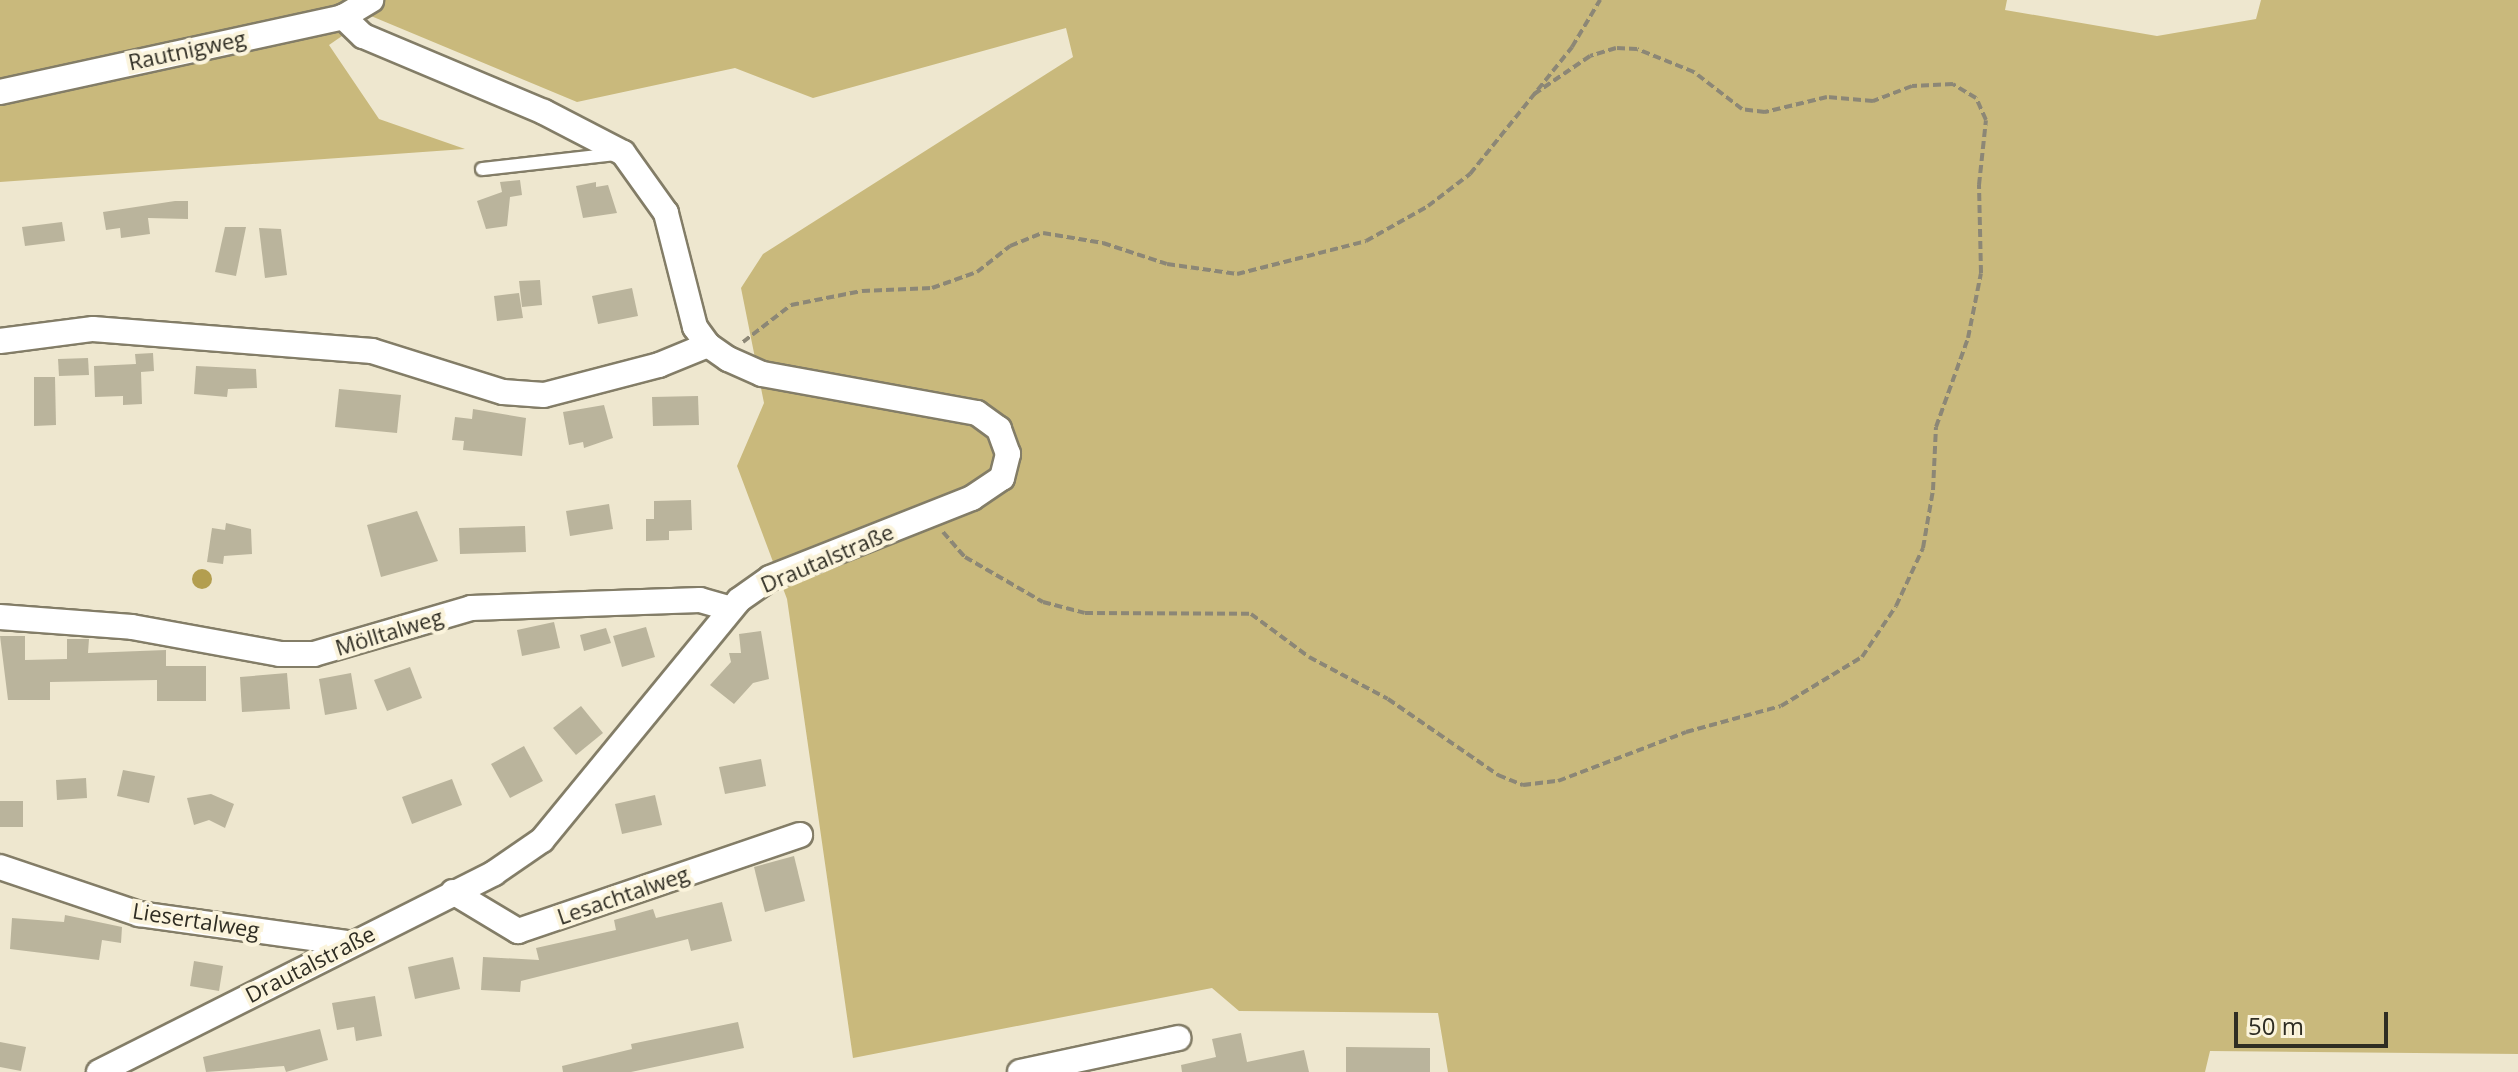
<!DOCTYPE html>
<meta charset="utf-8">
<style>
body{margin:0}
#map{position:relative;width:2518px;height:1072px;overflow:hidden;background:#eee7cf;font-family:"Open Sans",sans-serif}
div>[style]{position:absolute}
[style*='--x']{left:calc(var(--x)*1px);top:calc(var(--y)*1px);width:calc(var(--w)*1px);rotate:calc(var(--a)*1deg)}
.green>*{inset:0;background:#c9b97c}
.water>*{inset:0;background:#b39e4f}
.round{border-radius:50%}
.building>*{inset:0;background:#bab49c}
.path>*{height:4px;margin-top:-2px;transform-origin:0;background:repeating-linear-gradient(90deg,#8c8776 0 8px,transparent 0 12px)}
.roads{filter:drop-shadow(2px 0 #837d67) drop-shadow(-2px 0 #837d67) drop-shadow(0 2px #837d67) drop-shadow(0 -2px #837d67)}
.service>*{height:12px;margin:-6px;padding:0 6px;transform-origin:6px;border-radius:6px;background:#fff}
.minor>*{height:24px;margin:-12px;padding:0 12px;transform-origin:12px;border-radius:12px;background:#fff}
span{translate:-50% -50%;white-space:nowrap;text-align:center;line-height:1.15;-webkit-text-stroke:8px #fbf4dc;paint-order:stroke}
.street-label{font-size:22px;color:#2f2d23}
.scale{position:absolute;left:2234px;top:1012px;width:154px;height:36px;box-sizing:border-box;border:4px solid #2f2d23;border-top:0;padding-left:10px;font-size:24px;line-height:28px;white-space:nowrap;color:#2f2d23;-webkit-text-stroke:6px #fbf4dc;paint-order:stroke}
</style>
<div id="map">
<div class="green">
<div style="clip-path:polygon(0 0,2007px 0,2005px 10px,2157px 36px,2256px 19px,2261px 0,2518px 0,2518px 1054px,2210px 1051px,2205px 1072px,1448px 1072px,1438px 1013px,1239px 1011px,1212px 988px,853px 1058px,787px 599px,737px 466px,764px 403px,741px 288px,763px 254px,1073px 57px,1066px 28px,813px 98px,735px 68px,577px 102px,371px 16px,329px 45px,379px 119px,465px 149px,0 182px)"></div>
</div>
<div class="water">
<div class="round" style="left:192px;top:569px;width:20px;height:20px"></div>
</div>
<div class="building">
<div style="clip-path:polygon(520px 180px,522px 195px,510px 197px,507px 226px,486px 229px,477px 201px,502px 192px,500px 182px)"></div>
<div style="clip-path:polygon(596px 182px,596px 187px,608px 185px,617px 213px,583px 218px,576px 186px)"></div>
<div style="clip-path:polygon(175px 201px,188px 201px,188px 219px,148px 218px,150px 234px,121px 238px,120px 228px,106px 230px,103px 212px)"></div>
<div style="clip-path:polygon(62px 222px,65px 241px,25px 246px,22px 227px)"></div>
<div style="clip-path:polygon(225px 227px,246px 227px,236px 276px,215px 272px)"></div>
<div style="clip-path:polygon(259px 228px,281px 229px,287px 275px,265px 278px)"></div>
<div style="clip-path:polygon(540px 280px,542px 305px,522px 307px,519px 281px)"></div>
<div style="clip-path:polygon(632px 288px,638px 316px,598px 324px,592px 296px)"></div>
<div style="clip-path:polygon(519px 293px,523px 318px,497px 321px,494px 296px)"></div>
<div style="clip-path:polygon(153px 353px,154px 371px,141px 372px,142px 404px,123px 405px,123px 396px,95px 397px,94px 366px,136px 364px,135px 354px)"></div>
<div style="clip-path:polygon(88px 358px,89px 375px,59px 376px,58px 359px)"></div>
<div style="clip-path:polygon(196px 366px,256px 369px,257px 388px,228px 389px,227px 397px,194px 394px)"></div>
<div style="clip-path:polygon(34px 377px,55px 377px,56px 425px,34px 426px)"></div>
<div style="clip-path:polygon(339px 389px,401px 395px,397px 433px,335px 427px)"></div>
<div style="clip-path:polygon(698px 396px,699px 425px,653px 426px,652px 397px)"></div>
<div style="clip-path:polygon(604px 405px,613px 438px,584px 448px,583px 442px,569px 445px,563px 412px)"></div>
<div style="clip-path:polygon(473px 409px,526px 418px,522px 456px,463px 450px,464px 441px,452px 440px,455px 417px,472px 419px)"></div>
<div style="clip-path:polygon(691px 500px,692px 530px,669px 531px,669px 540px,646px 541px,646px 519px,654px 519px,654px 501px)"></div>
<div style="clip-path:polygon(609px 504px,613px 529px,570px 536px,566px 511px)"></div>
<div style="clip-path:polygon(417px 511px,438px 561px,381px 577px,367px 525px)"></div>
<div style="clip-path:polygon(226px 523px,251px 529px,252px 554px,224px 556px,223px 564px,207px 562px,212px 528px,225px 530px)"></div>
<div style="clip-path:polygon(525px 526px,526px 552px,460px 554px,459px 528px)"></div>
<div style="clip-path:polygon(554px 622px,560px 648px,522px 656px,517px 630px)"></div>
<div style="clip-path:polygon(646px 627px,655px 657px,622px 667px,613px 636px)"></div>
<div style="clip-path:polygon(606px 628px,611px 643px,584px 651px,580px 635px)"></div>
<div style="clip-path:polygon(761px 631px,769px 679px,753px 683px,734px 704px,710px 685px,731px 662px,729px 653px,741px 653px,739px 634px)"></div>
<div style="clip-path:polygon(0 636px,25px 636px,25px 660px,67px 659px,67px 639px,89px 639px,88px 653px,166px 650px,166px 666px,206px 666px,206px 701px,157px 701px,157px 680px,50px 682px,50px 700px,8px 700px)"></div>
<div style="clip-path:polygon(410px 667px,422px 698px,387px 711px,374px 680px)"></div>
<div style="clip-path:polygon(287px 673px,290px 709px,242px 712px,240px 677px)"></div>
<div style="clip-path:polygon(351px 673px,357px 709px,325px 715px,319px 679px)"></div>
<div style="clip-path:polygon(581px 706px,603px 733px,576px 755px,553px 728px)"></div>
<div style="clip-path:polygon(524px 746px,543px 781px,510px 798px,491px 764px)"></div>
<div style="clip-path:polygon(761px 759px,766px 786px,725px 794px,719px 767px)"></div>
<div style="clip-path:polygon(123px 770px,155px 776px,149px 803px,117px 796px)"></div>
<div style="clip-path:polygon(86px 778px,87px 798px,57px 800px,56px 780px)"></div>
<div style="clip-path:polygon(452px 779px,462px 805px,412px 824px,402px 797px)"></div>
<div style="clip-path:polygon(211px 794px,234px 804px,225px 828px,209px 820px,194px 825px,187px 798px)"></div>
<div style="clip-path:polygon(655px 795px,662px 825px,622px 834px,615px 804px)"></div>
<div style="clip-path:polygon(0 801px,23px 801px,23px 827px,0 827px)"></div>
<div style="clip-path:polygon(794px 856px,805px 901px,765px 912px,754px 867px)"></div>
<div style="clip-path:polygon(722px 902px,732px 941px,691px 951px,688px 939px,521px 981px,520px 992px,481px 990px,483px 957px,539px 960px,536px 948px,616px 930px,614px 920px,653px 909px,656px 918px)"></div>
<div style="clip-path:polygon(65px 915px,122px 927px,121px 943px,102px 940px,99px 960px,10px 949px,12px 918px,64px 922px)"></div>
<div style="clip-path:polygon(453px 957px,460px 989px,415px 999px,408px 967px)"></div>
<div style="clip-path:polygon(194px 961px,223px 966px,219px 991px,190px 986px)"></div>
<div style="clip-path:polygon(375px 996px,382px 1036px,356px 1041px,354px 1027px,337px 1030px,332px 1003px)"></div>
<div style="clip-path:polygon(738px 1022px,744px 1048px,631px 1072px,563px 1072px,562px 1066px,632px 1049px,631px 1044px)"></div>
<div style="clip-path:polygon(320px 1029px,328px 1060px,286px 1072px,284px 1066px,206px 1072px,203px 1057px)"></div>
<div style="clip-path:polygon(1241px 1033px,1247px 1062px,1304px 1050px,1309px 1072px,1182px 1072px,1181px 1065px,1216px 1057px,1212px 1039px)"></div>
<div style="clip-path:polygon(0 1042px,26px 1047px,21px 1071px,0 1067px)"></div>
<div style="clip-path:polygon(1346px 1047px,1430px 1048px,1430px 1072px,1346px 1072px)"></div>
</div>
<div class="path">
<div style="--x:743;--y:342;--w:61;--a:-37.6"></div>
<div style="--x:791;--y:305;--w:72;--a:-11.2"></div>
<div style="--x:862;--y:291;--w:70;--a:-2.5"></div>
<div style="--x:932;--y:288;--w:48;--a:-19.6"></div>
<div style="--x:977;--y:272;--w:42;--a:-38.2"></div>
<div style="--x:1010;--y:246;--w:35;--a:-22"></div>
<div style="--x:1043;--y:233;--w:61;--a:9.5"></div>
<div style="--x:1103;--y:243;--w:67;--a:18.2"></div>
<div style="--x:1167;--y:264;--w:71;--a:8.1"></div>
<div style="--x:1237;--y:274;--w:133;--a:-14.3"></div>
<div style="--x:1366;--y:241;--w:71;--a:-29.4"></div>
<div style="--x:1428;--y:206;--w:53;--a:-37.3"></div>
<div style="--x:1470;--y:174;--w:163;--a:-51.2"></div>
<div style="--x:1572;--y:47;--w:55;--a:-59.2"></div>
<div style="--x:943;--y:532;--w:33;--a:49"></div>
<div style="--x:965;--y:557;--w:90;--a:30"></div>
<div style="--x:1043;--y:602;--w:43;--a:14.7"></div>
<div style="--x:1085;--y:613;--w:166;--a:0.3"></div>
<div style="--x:1251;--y:614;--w:72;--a:36.6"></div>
<div style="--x:1309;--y:657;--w:89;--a:28"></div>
<div style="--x:1388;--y:699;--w:134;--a:34.6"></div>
<div style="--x:1498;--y:775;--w:27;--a:22"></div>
<div style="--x:1523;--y:785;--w:35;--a:-7"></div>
<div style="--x:1558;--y:781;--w:137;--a:-20.9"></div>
<div style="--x:1686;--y:732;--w:98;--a:-15.3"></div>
<div style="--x:1781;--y:706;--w:95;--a:-31.2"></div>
<div style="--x:1862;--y:657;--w:61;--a:-56.3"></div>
<div style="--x:1896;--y:606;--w:64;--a:-65"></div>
<div style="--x:1923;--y:548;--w:59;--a:-80.2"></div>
<div style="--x:1933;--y:490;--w:63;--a:-87.3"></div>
<div style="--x:1936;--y:427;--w:95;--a:-70.2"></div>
<div style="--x:1968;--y:338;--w:66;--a:-78.7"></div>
<div style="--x:1981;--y:273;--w:88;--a:-91.3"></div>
<div style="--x:1979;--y:185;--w:65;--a:-83.9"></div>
<div style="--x:1986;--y:120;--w:24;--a:-114"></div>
<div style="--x:1976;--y:98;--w:27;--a:-149"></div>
<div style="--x:1953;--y:84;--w:41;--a:177.2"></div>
<div style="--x:1912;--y:86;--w:42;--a:159"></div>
<div style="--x:1873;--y:101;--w:46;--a:-175"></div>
<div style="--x:1827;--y:97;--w:64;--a:166.4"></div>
<div style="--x:1765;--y:112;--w:23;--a:-173"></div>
<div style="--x:1742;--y:109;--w:61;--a:-142.4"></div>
<div style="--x:1694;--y:72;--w:61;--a:-158"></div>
<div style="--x:1637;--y:49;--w:21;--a:-177"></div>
<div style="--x:1616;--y:48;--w:27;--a:163"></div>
<div style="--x:1590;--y:56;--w:68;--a:145.8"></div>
</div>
<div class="roads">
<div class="service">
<div style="--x:482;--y:169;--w:135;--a:-6.4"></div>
</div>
<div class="minor">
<div style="--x:0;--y:92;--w:351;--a:-12.3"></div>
<div style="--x:343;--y:17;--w:33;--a:-31"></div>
<div style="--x:0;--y:341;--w:94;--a:-7.4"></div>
<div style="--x:93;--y:329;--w:280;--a:4.5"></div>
<div style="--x:372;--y:351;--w:137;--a:17.4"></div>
<div style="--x:503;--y:392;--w:41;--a:4.2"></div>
<div style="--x:544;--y:395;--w:119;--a:-14.6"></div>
<div style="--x:659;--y:365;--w:53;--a:-22.2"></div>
<div style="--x:0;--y:617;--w:132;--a:4.3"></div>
<div style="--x:132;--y:627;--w:150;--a:10.3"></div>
<div style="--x:280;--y:654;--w:34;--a:0"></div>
<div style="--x:314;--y:654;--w:164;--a:-16.3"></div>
<div style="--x:471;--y:608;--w:229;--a:-2"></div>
<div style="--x:700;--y:600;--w:32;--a:16"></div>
<div style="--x:0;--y:867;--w:147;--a:18.7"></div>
<div style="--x:139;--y:914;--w:212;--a:7.9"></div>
<div style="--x:453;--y:892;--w:76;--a:31"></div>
<div style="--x:518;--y:931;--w:298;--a:-18.8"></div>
<div style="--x:99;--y:1072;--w:442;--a:-26.7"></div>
<div style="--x:494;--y:873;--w:58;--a:-34.5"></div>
<div style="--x:542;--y:840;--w:310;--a:-50.6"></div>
<div style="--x:739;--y:600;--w:38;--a:-35"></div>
<div style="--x:770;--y:578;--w:217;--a:-21.6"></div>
<div style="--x:972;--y:498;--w:36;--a:-34"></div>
<div style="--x:1002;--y:478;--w:25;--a:-76"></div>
<div style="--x:1008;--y:454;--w:27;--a:-110"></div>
<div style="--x:999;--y:429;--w:27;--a:-144"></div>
<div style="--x:977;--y:413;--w:219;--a:-169.7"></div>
<div style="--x:762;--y:374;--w:37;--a:-156"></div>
<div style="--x:728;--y:359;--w:24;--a:-145"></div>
<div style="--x:708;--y:345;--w:22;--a:-126"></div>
<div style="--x:695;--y:327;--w:118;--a:-104.3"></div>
<div style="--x:666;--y:213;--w:74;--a:-125.6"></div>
<div style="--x:623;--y:153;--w:89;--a:-152.6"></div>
<div style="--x:544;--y:112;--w:196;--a:-157.2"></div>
<div style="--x:363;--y:36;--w:28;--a:-136"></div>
<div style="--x:1020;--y:1072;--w:162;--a:-12.1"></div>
</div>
</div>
<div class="street-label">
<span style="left:187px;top:50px;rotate:-12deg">Rautnigweg</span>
<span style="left:827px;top:558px;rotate:-23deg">Drautalstraße</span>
<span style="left:389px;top:632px;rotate:-17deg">Mölltalweg</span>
<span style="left:623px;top:895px;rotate:-19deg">Lesachtalweg</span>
<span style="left:196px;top:920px;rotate:9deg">Liesertalweg</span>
<span style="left:310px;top:964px;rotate:-27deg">Drautalstraße</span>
</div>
<div class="scale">50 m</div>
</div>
